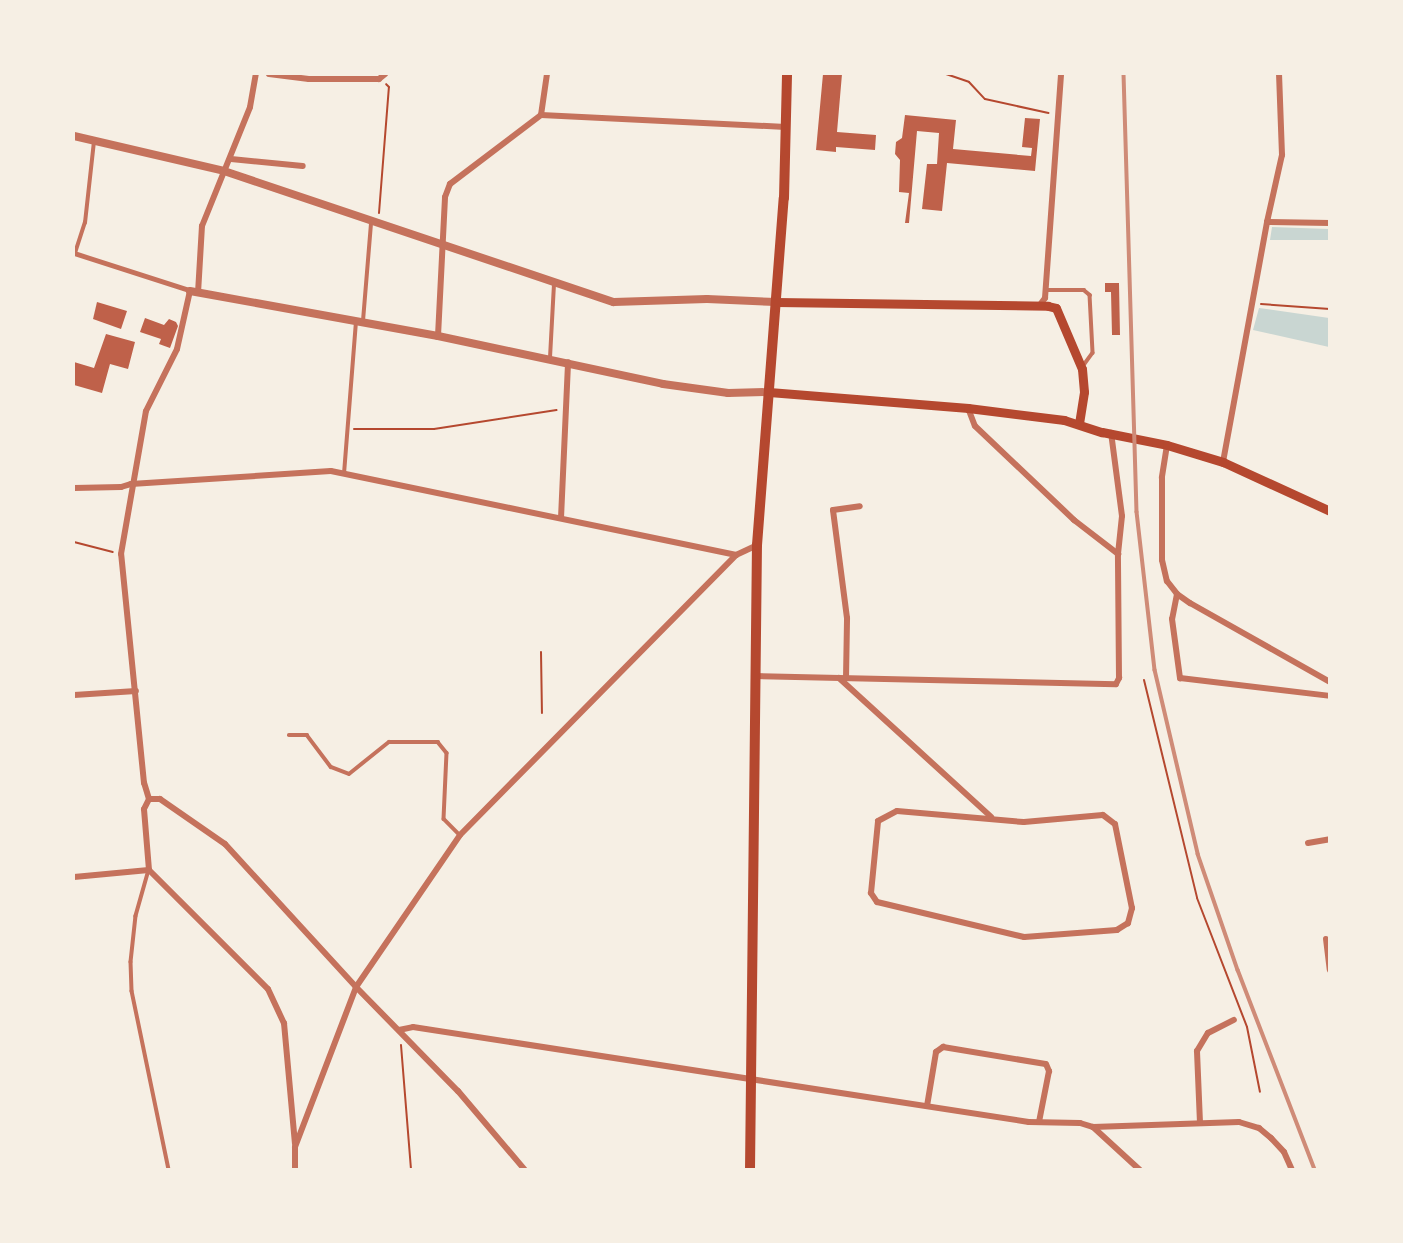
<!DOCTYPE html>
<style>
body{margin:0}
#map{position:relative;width:1403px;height:1243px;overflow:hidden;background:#f6efe4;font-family:"Asap Condensed",sans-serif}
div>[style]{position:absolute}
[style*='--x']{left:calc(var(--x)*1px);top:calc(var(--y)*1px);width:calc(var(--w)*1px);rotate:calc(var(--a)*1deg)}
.water>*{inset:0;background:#c9d6d2}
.building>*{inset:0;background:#bf614a}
.path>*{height:2px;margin:-1px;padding:0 1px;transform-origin:1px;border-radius:1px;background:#b5482f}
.service>*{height:3.5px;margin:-1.75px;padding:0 1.75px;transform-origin:1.75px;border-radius:1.75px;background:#c5725c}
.pedestrian>*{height:4.5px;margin:-2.25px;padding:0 2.25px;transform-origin:2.25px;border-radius:2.25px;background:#c5725c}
.minor>*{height:6px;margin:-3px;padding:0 3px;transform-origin:3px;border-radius:3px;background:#c5725c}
.tertiary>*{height:8px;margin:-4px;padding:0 4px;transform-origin:4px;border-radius:4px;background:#c5725c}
.secondary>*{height:9px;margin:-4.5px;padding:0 4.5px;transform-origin:4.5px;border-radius:4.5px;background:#b5482f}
.primary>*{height:10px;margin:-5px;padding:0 5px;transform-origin:5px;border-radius:5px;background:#b5482f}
.rail>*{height:3.5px;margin:-1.75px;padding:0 1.75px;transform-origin:1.75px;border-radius:1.75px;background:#cf8b77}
span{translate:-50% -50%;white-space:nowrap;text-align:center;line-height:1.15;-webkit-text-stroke:7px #f6efe4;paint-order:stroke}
.frame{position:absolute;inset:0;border:75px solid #f6efe4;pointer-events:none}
</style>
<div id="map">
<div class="water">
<div style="clip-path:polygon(1272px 227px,1329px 229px,1329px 240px,1270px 240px)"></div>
<div style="clip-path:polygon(1259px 308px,1329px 318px,1329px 347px,1253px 330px)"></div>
</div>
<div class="building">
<div style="clip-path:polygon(823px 74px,842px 74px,837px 132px,876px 135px,875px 150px,836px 147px,836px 152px,816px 150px)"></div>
<div style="clip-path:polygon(905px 115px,956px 120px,953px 149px,1031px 156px,1032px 148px,1022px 147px,1025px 118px,1040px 119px,1035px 171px,947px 163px,942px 211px,922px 209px,927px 164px,937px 164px,939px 133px,917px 131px,909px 223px,905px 223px,909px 193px,899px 192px,900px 160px,895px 154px,896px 142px,902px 138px)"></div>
<div style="clip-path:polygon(1105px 283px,1119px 283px,1120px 335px,1112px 335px,1111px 292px,1105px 292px)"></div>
<div style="clip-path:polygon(97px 302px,127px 311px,121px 329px,93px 319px)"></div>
<div style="clip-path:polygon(145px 318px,164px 325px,169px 319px,176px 322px,178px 326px,170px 348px,159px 344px,161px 339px,140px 332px)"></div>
<div style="clip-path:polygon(106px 334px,135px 342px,128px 369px,110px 364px,102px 393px,74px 385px,74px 362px,94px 368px)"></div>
</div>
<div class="path">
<div style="--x:946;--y:74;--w:24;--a:19"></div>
<div style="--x:969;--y:82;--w:23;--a:47"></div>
<div style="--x:985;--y:99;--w:65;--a:12.5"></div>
<div style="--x:379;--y:213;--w:126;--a:-85.5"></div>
<div style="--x:389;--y:87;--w:4;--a:-135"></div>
<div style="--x:1261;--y:304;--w:69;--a:4.1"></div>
<div style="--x:354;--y:429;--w:80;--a:0"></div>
<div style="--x:434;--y:429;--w:124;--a:-8.8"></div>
<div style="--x:74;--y:542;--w:40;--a:14.4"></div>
<div style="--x:541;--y:652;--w:61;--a:89.1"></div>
<div style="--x:1144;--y:680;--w:224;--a:76.3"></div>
<div style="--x:1197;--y:898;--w:138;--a:68.8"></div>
<div style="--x:1247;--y:1027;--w:66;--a:78.7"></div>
<div style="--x:401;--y:1045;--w:125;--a:85.4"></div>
</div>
<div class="service">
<div style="--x:75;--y:253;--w:32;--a:-72"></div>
<div style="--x:85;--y:223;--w:81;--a:-83.7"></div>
<div style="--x:1046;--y:290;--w:38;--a:0"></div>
<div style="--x:1084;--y:290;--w:8;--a:40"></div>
<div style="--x:1090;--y:295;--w:58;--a:87"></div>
<div style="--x:1093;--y:353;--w:17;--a:126"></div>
<div style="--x:363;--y:321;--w:98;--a:-85.3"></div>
<div style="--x:550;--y:358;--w:75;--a:-86.9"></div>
<div style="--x:344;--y:474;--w:151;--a:-85.5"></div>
<div style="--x:289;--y:735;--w:18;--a:0"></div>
<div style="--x:307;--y:735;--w:40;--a:53"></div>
<div style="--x:331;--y:767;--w:19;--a:21"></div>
<div style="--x:349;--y:774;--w:51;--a:-38.7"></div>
<div style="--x:389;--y:742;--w:49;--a:0"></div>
<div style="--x:438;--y:742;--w:14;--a:51"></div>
<div style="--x:447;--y:753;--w:66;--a:92.6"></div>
<div style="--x:444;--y:819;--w:23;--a:45"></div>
<div style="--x:149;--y:870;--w:48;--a:105.8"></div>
<div style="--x:136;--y:916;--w:46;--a:96.2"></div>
<div style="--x:131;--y:962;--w:29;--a:88"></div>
<div style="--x:132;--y:991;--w:183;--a:78.3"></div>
</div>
<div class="pedestrian">
<div style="--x:74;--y:253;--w:121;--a:17.8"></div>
</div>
<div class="minor">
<div style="--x:269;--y:74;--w:40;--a:7.1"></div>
<div style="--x:309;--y:79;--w:70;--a:0"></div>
<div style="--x:379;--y:79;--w:8;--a:-40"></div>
<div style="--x:541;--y:115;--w:41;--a:-81.7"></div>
<div style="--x:231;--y:159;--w:72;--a:5.6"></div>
<div style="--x:1267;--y:222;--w:63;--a:0.9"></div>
<div style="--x:198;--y:293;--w:67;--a:-86.6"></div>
<div style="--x:202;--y:226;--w:128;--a:-68"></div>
<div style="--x:250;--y:107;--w:34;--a:-80"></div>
<div style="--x:1039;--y:306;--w:10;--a:-53"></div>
<div style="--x:1045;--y:298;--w:225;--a:-85.9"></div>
<div style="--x:438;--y:336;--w:139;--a:-87.1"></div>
<div style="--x:445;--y:197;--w:14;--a:-69"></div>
<div style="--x:450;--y:184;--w:114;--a:-37.2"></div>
<div style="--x:541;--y:115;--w:245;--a:2.8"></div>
<div style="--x:968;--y:408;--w:19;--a:69"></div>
<div style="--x:975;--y:426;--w:137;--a:43.5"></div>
<div style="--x:1074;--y:520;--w:56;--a:37.7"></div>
<div style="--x:1167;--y:445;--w:33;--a:99"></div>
<div style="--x:1162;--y:478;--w:82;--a:90"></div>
<div style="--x:1162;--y:560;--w:22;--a:77"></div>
<div style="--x:1167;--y:581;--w:16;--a:52"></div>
<div style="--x:1177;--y:594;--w:16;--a:35"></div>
<div style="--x:1190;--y:603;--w:161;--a:29.4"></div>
<div style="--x:1223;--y:462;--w:244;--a:-79.6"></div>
<div style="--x:1267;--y:222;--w:69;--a:-77.4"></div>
<div style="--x:1282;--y:155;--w:81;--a:-92.1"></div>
<div style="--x:74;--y:488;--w:47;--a:-1.2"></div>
<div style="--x:121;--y:487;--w:10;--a:-17"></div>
<div style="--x:131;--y:484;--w:200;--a:-3.7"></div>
<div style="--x:331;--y:471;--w:414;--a:11.7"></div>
<div style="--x:561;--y:518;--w:156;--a:-87.4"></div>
<div style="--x:1177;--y:594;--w:25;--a:101"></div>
<div style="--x:1172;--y:619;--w:60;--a:82.3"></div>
<div style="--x:1180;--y:678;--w:151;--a:6.8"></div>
<div style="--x:755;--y:676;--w:361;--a:1.3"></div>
<div style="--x:1116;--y:684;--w:7;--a:-63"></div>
<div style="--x:1119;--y:678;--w:124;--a:-90.5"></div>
<div style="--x:1118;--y:554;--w:38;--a:-84"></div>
<div style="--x:1122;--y:516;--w:84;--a:-97.5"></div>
<div style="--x:839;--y:678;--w:206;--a:42.4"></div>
<div style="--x:846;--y:678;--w:60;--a:-89"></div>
<div style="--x:847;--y:618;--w:109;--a:-97.4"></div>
<div style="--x:833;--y:510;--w:27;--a:-8"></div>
<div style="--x:74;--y:695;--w:62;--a:-3.7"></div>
<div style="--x:149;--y:799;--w:11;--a:0"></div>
<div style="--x:160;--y:799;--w:79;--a:34.7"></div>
<div style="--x:225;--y:844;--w:194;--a:47.5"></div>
<div style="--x:356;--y:987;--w:146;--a:45.6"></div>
<div style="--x:458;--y:1091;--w:104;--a:49.7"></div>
<div style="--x:897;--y:811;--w:127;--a:5"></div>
<div style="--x:1024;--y:822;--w:79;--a:-5.1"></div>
<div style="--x:1103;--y:815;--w:15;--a:37"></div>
<div style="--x:1115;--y:824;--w:86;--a:78.6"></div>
<div style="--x:1132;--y:908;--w:16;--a:105"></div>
<div style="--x:1128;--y:923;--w:13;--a:148"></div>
<div style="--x:1117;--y:930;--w:93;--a:175.7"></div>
<div style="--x:1024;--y:937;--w:151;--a:-166.6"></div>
<div style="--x:877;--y:902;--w:11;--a:-124"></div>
<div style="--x:871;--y:893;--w:72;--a:-84.4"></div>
<div style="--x:878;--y:821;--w:21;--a:-28"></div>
<div style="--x:1308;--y:843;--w:22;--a:-10"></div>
<div style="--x:149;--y:870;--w:61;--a:-94.7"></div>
<div style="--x:144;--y:809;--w:11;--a:-63"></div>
<div style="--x:149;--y:799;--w:17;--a:-107"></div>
<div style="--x:144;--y:783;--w:230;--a:-95.7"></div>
<div style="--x:121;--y:554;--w:145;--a:-80.1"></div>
<div style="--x:146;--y:411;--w:69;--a:-63.4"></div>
<div style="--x:177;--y:349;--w:59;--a:-77.4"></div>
<div style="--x:149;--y:870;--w:168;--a:45"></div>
<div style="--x:268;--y:989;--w:38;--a:65"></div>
<div style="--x:284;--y:1023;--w:121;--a:84.8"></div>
<div style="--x:74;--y:877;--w:75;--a:-5.3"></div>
<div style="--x:1326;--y:939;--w:31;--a:83"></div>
<div style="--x:399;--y:1030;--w:14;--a:-12"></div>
<div style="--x:413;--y:1027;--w:623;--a:8.77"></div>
<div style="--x:1029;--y:1122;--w:51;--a:1.1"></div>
<div style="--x:1080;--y:1123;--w:14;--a:17"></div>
<div style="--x:1093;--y:1127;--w:146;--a:-2"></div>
<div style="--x:1239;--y:1122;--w:21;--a:17"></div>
<div style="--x:1259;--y:1128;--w:16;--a:40"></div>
<div style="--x:1271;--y:1138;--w:19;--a:47"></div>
<div style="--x:1284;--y:1152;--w:20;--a:66"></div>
<div style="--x:927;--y:1106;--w:55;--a:-80.5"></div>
<div style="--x:936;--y:1052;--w:9;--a:-36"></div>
<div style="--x:943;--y:1047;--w:104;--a:9.4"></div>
<div style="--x:1046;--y:1064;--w:8;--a:67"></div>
<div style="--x:1049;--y:1071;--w:52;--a:101.1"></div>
<div style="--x:1200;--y:1123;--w:72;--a:-92.4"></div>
<div style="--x:1197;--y:1051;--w:21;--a:-59"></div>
<div style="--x:1208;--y:1033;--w:29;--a:-27"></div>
<div style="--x:1093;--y:1127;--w:64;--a:42.5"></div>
<div style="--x:295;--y:1170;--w:23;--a:-90"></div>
<div style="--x:295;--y:1147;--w:171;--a:-69.1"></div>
<div style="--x:356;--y:987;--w:184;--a:-55.6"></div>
<div style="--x:460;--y:835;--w:393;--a:-45.4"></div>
<div style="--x:736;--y:555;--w:23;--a:-25"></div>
</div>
<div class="tertiary">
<div style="--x:74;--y:136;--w:154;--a:13.1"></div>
<div style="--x:224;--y:171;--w:411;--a:18.6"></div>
<div style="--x:614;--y:302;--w:93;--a:-1.8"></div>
<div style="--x:707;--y:299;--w:69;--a:2.5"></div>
<div style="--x:190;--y:291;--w:252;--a:10.3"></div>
<div style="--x:438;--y:336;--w:230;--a:12"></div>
<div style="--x:663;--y:384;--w:66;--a:7.9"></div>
<div style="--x:728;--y:393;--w:41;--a:-1.4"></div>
</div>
<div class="secondary">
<div style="--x:776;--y:302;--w:272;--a:0.8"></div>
<div style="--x:1048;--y:306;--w:8;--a:14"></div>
<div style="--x:1056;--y:308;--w:66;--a:66.9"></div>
<div style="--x:1082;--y:369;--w:23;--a:85"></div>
<div style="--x:1084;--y:392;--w:31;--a:99"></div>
<div style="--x:769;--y:392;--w:200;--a:4.6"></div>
<div style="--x:968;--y:408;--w:97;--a:7.1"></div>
<div style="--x:1064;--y:420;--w:40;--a:18"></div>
<div style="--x:1102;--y:432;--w:66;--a:11.3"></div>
<div style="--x:1167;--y:445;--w:59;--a:16.9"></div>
<div style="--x:1223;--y:462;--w:118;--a:24.6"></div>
</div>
<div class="primary">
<div style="--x:750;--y:1170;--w:625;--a:-89.36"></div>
<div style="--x:757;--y:545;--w:348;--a:-85.6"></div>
<div style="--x:784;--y:198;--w:124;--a:-88.6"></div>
</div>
<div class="rail">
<div style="--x:1124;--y:74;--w:438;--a:88.3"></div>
<div style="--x:1137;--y:512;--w:159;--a:83.5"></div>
<div style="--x:1155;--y:670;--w:189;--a:76.8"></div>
<div style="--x:1198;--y:854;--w:123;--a:71"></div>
<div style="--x:1238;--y:970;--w:214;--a:68.9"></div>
</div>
<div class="frame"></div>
</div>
